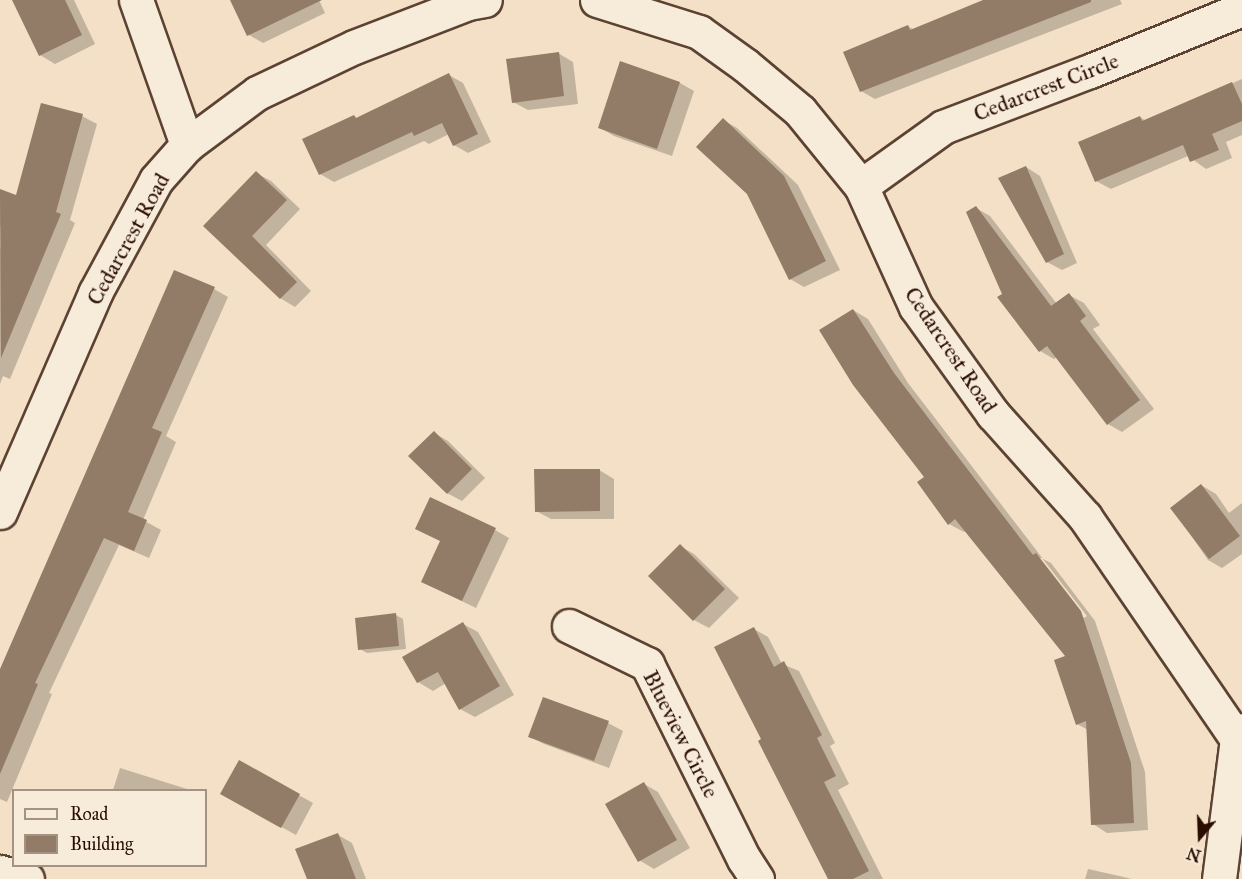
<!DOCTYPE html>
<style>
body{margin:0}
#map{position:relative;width:1242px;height:879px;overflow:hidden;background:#f3e0c6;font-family:"IM FELL Great Primer",serif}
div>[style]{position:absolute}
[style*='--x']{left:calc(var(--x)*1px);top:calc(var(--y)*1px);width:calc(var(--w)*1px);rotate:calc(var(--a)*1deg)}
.shadow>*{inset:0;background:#0003}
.building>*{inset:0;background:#927b67}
.roads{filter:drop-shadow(2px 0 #5c4232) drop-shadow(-2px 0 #5c4232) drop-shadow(0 2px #5c4232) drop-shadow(0 -2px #5c4232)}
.street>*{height:33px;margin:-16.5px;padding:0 16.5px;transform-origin:16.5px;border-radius:16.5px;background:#f7ebda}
span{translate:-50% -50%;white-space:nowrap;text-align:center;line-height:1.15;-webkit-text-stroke:5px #f7ebda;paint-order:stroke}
.street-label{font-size:22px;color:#290d00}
.legend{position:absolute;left:12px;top:789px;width:195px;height:78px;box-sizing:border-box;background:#f7ebda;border:2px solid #a59283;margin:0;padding:8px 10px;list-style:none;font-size:18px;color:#290d00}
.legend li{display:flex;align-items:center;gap:12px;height:30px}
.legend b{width:30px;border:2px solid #a59283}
.north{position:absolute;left:1170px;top:807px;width:60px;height:60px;-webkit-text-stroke:4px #f7ebda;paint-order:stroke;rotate:199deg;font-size:16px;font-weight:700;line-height:24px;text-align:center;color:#290d00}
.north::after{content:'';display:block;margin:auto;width:21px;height:27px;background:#290d00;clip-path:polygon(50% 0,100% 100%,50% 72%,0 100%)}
</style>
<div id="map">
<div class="shadow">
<div style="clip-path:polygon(14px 0,74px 0,95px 44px,55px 64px,40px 55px)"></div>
<div style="clip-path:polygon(232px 0,319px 0,325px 13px,263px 43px,249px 35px)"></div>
<div style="clip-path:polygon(987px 0,1120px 0,1122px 4px,875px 99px,861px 91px,908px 26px,914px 30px)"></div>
<div style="clip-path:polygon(558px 53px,573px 62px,578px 104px,528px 110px,513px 102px)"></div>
<div style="clip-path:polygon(621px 63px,680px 83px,694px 91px,672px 156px,614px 136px,599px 127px)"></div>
<div style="clip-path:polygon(449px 75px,463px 83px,491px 142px,468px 153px,454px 145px,449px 134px,429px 144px,424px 141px,334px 182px,320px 174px,354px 117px,357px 119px)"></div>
<div style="clip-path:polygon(1242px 79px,1242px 135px,1226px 142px,1232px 158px,1206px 169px,1188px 156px,1111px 189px,1096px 181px,1140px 117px,1146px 121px)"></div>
<div style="clip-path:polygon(82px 116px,97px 124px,70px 220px,75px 223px,10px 379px,3px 376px,0 384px,0 249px,8px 230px,0 226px,0 192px,17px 197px)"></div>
<div style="clip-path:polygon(723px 120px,737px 128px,798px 185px,840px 270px,804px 287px,790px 279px)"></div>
<div style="clip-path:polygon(1026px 167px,1040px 176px,1077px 263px,1062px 270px,1047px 262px)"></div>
<div style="clip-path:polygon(256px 173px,271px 181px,300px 209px,266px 245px,311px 291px,295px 307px,280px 298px,205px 226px)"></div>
<div style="clip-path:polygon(976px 208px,990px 216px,1057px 304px,1069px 295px,1084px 303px,1100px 325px,1093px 329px,1154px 409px,1122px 432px,1108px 424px,1057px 357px,1054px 359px,1040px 351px,1004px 295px)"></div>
<div style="clip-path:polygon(214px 289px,228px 297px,166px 436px,176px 442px,143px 520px,161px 530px,149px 558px,119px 545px,49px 693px,52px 694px,7px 802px,0 799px,0 671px)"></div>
<div style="clip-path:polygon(evenodd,853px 310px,868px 319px,908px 383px,1043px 559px,1051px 563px,1095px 621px,1145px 772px,1148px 830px,1107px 833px,1093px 824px,1088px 730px,1077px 724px,1068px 657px,966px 530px,964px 532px,949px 524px,926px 478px,853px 310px,1038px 558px,1042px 558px,1087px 616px,1084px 618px,1038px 558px)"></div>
<div style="clip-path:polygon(434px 433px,448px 441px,485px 478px,462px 501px,447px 493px)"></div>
<div style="clip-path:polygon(599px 470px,614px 479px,614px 519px,551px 519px,536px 511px)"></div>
<div style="clip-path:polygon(1201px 485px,1216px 494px,1229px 513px,1242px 503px,1242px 554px,1222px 568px,1208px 560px,1172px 508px)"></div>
<div style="clip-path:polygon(495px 530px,509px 538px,476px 608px,437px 589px)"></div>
<div style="clip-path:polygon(680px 546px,694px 554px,739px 598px,709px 628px,694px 620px)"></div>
<div style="clip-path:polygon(396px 615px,403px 619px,406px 649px,367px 653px,360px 649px)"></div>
<div style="clip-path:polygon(463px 624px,478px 632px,514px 695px,475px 717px,460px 709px,446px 683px,433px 691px,418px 682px)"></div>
<div style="clip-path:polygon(754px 629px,768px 637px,782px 664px,799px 671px,835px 743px,830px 746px,849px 784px,838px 790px,883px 879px,830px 879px,763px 740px)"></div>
<div style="clip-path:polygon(544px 699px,608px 723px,623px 731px,609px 768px,544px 744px,529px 736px)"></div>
<div style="clip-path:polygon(239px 762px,313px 803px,296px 835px,222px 794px)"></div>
<div style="clip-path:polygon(120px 768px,187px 789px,190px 790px,113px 790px)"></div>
<div style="clip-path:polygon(644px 784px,658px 792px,690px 848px,654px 869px,639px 860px)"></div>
<div style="clip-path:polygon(338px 835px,352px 843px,366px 879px,309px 879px)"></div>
<div style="clip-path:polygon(1088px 869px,1128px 878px,1131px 879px,1085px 879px)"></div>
</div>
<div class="building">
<div style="clip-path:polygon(12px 0,65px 0,82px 35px,39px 56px)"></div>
<div style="clip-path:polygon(230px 0,322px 0,247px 36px)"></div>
<div style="clip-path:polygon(983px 0,1091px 0,1091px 2px,860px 92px,843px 52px,908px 25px,910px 30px)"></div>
<div style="clip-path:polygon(559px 52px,564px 96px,512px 103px,506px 59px)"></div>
<div style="clip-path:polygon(620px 61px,680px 82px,657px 149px,598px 128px)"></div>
<div style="clip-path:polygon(449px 73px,478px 134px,453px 146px,442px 123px,414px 136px,412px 132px,319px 175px,302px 139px,354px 115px,356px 118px)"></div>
<div style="clip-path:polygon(1232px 82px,1242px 104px,1242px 121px,1212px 134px,1219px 150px,1190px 162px,1183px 145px,1095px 182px,1078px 142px,1140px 116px,1142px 121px)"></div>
<div style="clip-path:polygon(41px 103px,83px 114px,56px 212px,61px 214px,1px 358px,0 189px,16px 195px)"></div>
<div style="clip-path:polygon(723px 118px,784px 176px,826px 261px,789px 280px,747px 194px,696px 147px)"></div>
<div style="clip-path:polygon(1026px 166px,1064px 254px,1046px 263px,998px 178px)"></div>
<div style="clip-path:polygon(256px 171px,287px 200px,252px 236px,297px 282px,280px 299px,203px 226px)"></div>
<div style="clip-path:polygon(976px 206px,1051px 306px,1069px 293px,1086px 316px,1080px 321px,1140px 400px,1107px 425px,1047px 346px,1039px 352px,997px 297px,1002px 294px,966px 212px)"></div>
<div style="clip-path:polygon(174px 270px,215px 287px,152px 428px,162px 432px,128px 512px,147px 520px,134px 551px,104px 538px,35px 683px,38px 684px,0 774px,0 669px)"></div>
<div style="clip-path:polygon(853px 309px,894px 373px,1033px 555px,1036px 553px,1081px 611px,1131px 763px,1134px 823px,1091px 825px,1086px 721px,1076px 725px,1054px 660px,1065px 656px,955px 519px,948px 525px,917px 482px,924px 477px,853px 385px,819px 330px)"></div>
<div style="clip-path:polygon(434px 431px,472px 469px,447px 494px,408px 456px)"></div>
<div style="clip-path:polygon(534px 469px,600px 469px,600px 511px,535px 512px)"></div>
<div style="clip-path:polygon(1201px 484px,1240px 536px,1209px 559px,1170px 508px)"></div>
<div style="clip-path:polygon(430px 497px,496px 528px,462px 601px,421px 582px,440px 541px,415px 529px)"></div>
<div style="clip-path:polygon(680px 544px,725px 589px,693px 621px,648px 576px)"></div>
<div style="clip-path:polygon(396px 613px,399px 646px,358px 650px,355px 618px)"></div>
<div style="clip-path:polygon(463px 622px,500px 686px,459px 710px,438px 672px,417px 683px,402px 657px)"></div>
<div style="clip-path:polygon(754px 627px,774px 667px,784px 661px,822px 735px,817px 738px,836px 776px,824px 782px,869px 871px,853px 879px,828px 879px,758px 741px,761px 739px,714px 647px)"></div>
<div style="clip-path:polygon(543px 697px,609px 721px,594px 761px,528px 737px)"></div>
<div style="clip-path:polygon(239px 760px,300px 794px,281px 828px,220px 794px)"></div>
<div style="clip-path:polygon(644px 782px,677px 840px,638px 862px,605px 804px)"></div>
<div style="clip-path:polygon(338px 833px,356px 879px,307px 879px,295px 849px)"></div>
</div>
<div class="roads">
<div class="street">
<div style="--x:136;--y:0;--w:154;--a:70.6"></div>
<div style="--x:597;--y:0;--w:107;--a:17.4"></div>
<div style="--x:699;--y:32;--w:57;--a:35.7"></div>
<div style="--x:745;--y:65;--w:72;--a:39.9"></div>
<div style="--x:800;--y:111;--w:97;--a:50.9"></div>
<div style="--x:861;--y:186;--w:133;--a:65.6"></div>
<div style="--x:916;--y:307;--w:132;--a:54.3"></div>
<div style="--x:993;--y:414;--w:138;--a:48.2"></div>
<div style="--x:1085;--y:517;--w:269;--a:55.6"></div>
<div style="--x:861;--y:186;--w:101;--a:-35.7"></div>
<div style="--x:943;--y:127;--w:157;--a:-20.9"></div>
<div style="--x:1090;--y:71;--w:164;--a:-22.2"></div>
<div style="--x:0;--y:512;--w:239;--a:-66.5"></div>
<div style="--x:95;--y:293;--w:128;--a:-61.6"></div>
<div style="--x:156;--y:180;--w:47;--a:-48.5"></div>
<div style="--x:187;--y:145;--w:87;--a:-36.6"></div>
<div style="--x:257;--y:93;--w:107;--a:-25.4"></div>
<div style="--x:354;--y:47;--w:122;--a:-21.1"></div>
<div style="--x:468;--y:3;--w:17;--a:-10"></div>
<div style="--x:569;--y:626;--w:87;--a:26"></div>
<div style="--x:647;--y:664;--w:218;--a:63.6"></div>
<div style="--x:744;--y:859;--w:24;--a:57"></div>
<div style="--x:0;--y:872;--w:28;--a:15"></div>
<div style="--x:1219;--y:879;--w:141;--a:-82.7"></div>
<div style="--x:1237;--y:739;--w:10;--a:-61"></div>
</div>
</div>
<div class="street-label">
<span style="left:1046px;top:87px;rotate:-21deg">Cedarcrest Circle</span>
<span style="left:128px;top:239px;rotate:-61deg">Cedarcrest Road</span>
<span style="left:951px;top:350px;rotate:56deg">Cedarcrest Road</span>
<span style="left:681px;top:734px;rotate:63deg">Blueview Circle</span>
</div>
<ul class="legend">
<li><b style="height:8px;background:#f7ebda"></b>Road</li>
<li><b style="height:16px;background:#927b67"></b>Building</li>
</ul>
<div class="north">N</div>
</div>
